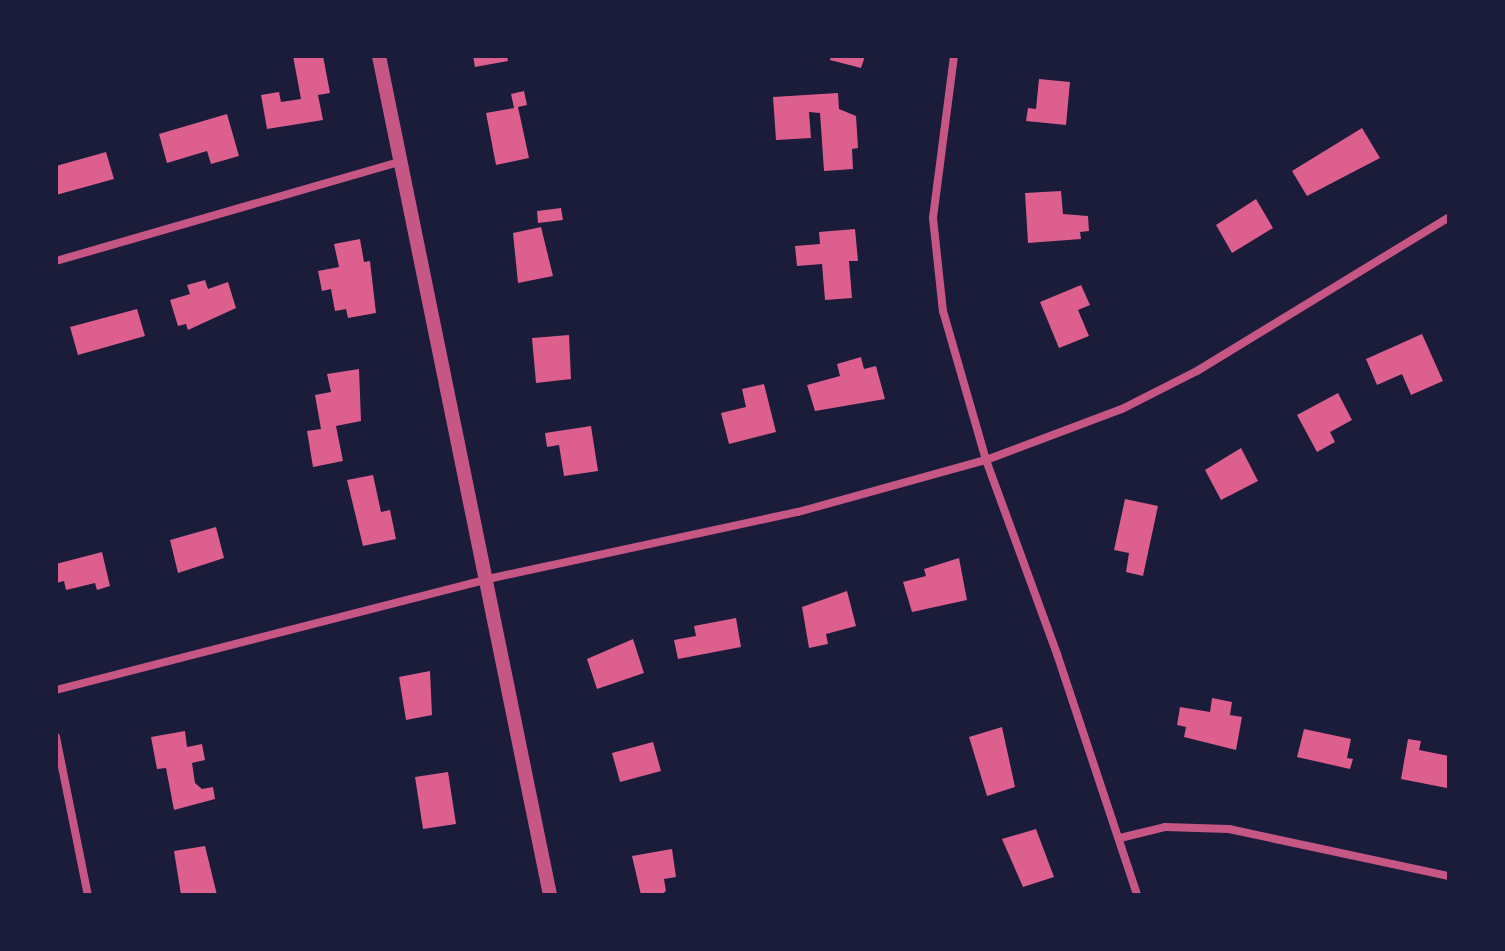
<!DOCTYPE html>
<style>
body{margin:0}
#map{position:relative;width:1505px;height:951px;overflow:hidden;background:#1b1b3a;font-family:Karla,sans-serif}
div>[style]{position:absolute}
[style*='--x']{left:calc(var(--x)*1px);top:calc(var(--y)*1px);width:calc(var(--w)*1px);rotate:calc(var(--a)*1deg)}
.building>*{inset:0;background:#dd5f8e}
.minor>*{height:8px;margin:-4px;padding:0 4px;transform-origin:4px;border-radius:4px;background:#c65784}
.tertiary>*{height:14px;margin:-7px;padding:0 7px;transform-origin:7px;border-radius:7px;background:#c65784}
span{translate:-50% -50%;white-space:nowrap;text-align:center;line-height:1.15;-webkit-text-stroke:8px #1b1b3a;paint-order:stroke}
.frame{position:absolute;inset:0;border:58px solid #1b1b3a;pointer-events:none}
</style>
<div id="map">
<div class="building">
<div style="clip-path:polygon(293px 56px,323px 56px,330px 93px,318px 95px,323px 120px,267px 129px,261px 95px,279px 92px,281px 102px,301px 99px)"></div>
<div style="clip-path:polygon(473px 56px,507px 56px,508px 61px,475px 67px)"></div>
<div style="clip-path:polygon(831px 56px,865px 56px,861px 68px,830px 60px)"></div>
<div style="clip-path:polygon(1039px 79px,1070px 82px,1066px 125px,1026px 121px,1028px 108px,1036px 109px)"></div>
<div style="clip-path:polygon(524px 91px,527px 105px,518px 107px,529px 158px,496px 165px,486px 113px,514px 108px,511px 94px)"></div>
<div style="clip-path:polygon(838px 93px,839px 109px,856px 116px,858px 148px,852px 149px,853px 169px,824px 171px,820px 113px,809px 112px,811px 138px,776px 140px,773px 97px)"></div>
<div style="clip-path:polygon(227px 114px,239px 156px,211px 164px,207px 151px,167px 163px,159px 134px)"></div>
<div style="clip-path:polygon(1362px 128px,1380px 158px,1307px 196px,1292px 171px)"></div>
<div style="clip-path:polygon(106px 152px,114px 179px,56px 195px,56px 166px)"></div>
<div style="clip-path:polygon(1061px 191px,1063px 214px,1088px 216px,1089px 231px,1080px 232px,1081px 239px,1028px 243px,1025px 193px)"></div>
<div style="clip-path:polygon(1256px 199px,1273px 228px,1232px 253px,1216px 225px)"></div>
<div style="clip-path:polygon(561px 208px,563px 220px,538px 223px,537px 211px)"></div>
<div style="clip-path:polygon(541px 227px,553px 276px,518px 283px,513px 233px)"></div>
<div style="clip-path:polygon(855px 229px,858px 261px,849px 261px,852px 298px,825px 300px,822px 264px,797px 266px,795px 246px,820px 244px,819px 232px)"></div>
<div style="clip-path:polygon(360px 239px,364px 262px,370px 261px,376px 313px,348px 318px,346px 309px,335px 311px,331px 289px,322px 291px,318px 271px,339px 267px,334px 244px)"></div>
<div style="clip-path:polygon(205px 280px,208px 289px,228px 282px,236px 308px,188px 330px,186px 324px,178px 326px,170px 300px,190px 294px,187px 285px)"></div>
<div style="clip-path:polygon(1081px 285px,1090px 305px,1078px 310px,1089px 336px,1059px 348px,1040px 302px)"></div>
<div style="clip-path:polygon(137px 309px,145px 336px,78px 355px,70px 327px)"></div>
<div style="clip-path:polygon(1422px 334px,1443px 381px,1411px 395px,1402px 374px,1377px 385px,1366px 359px)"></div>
<div style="clip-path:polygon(569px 335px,571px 379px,536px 383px,532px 338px)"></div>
<div style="clip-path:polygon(861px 357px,864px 369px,876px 366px,885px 399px,815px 411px,807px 385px,840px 376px,837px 364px)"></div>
<div style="clip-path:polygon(359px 369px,361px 421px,336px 426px,343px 461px,313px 467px,307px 431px,321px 429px,315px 395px,331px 392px,327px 374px)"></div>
<div style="clip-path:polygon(764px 384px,776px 432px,729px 444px,721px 413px,746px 407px,742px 389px)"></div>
<div style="clip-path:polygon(1338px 393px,1352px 420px,1330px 432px,1335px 442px,1317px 452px,1297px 415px)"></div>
<div style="clip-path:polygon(591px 426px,598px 471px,564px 476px,559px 445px,547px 447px,545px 433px)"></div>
<div style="clip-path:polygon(1241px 448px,1258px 481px,1221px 500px,1205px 470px)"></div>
<div style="clip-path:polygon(373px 475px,381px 512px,390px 510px,396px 539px,363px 546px,347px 480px)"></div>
<div style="clip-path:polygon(1125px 499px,1158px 506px,1143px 576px,1126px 572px,1129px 553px,1114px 550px)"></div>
<div style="clip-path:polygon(216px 527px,224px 558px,178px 573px,170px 540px)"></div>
<div style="clip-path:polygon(102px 552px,110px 586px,97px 590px,95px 583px,66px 590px,64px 581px,56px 583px,56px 564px)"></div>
<div style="clip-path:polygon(959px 558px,967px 600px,912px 612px,903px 582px,926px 576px,924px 569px)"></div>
<div style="clip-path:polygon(847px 591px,856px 626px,826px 634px,828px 644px,809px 648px,802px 607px)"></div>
<div style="clip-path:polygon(736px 618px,741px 647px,678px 659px,674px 640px,696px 636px,694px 626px)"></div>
<div style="clip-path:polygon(633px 639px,644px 673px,597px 689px,587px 659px)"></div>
<div style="clip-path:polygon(430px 671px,432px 715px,406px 720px,399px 677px)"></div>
<div style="clip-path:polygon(1212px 698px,1232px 702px,1230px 715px,1242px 717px,1236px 750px,1184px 737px,1186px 727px,1177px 725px,1180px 707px,1210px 712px)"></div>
<div style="clip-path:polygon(1002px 727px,1015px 787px,987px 796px,969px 737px)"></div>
<div style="clip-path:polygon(1304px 729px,1351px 739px,1347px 758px,1353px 759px,1350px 769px,1297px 757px)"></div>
<div style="clip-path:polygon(185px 731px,187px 747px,202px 744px,205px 760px,192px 763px,195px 783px,202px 789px,213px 787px,215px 799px,174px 810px,166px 768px,157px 769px,151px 737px)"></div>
<div style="clip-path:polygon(1408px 739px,1421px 741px,1419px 750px,1449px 756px,1447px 788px,1401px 779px)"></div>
<div style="clip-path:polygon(653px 742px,661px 771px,620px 782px,612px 753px)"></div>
<div style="clip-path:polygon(448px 772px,456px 824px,423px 829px,415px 777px)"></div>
<div style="clip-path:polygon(1036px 829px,1054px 877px,1023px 887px,1002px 839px)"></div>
<div style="clip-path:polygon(205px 846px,217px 895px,181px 895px,174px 851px)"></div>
<div style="clip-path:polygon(672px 849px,676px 877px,664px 879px,666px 891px,661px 895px,641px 895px,632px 856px)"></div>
</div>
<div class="minor">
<div style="--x:954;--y:56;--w:163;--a:97.4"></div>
<div style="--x:933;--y:218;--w:94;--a:83.9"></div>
<div style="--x:943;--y:311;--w:155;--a:73.9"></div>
<div style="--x:986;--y:460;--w:207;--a:69.9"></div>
<div style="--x:1057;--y:654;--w:254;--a:71.6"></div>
<div style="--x:56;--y:261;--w:357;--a:-16.1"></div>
<div style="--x:56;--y:690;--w:441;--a:-14.4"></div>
<div style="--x:483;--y:580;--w:322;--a:-12.2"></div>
<div style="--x:798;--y:512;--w:195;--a:-15.5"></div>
<div style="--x:986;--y:460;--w:145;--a:-20.6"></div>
<div style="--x:1122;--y:409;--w:84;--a:-26.9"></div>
<div style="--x:1197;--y:371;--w:295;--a:-31.4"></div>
<div style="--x:56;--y:737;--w:161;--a:78.6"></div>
<div style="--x:1120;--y:838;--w:46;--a:-13.7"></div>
<div style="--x:1165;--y:827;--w:64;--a:1.8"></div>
<div style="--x:1229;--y:829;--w:225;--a:12.1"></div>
</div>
<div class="tertiary">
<div style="--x:379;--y:56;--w:856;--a:78.48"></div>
</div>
<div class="frame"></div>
</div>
